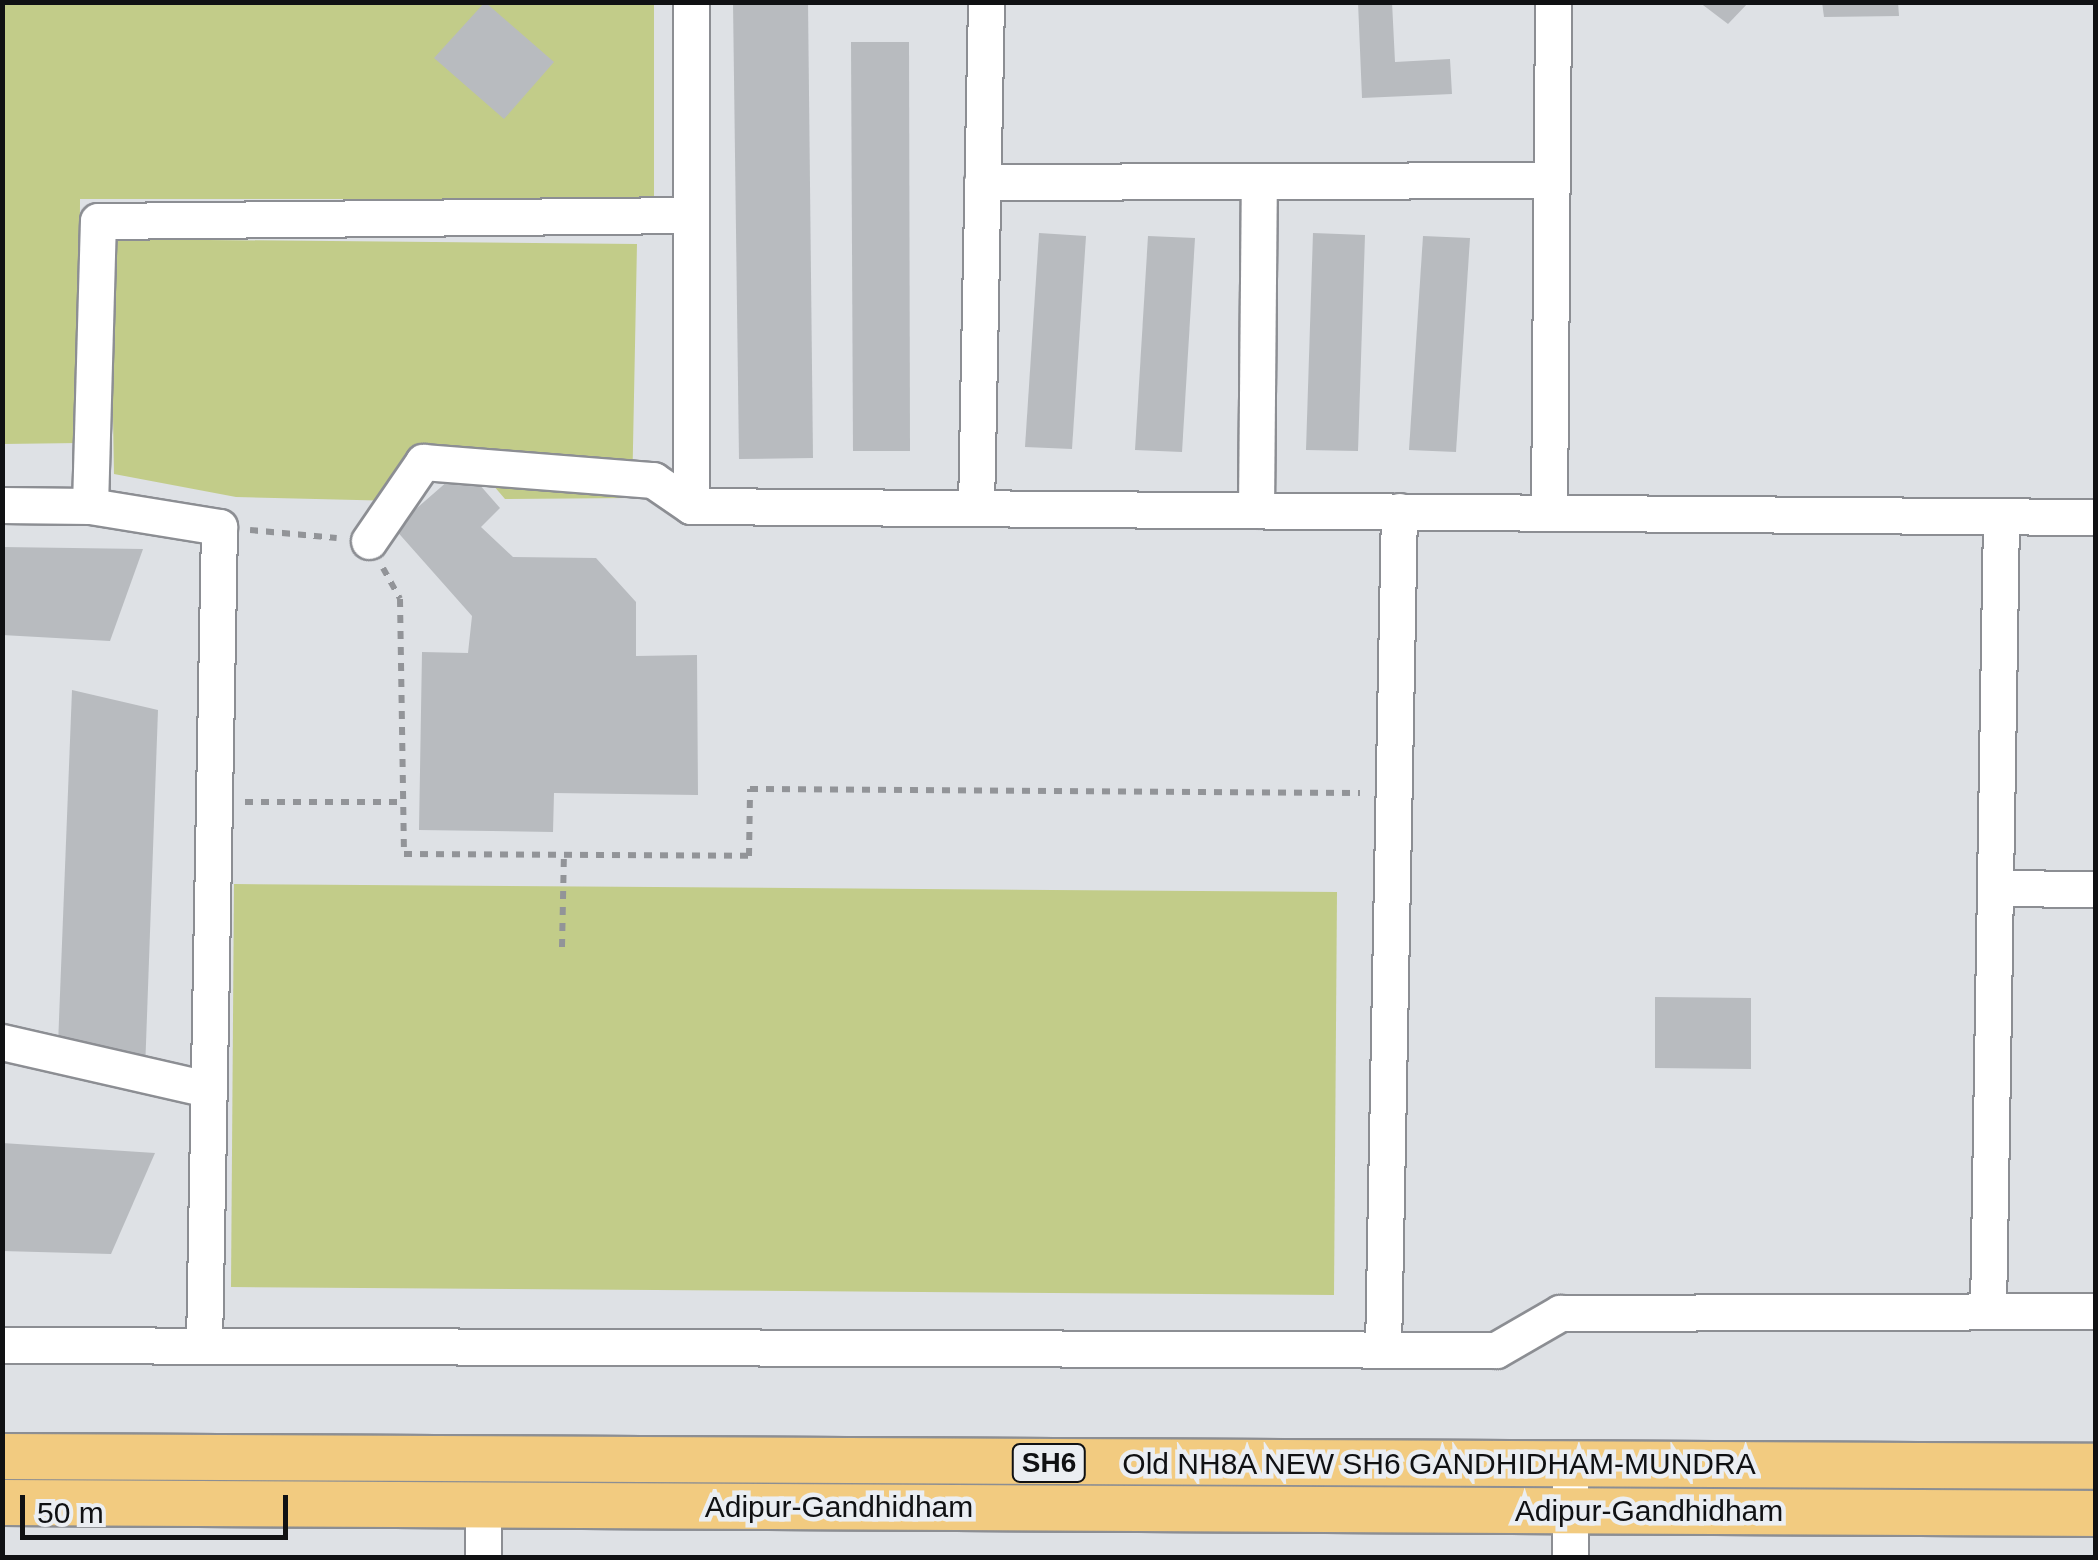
<!DOCTYPE html>
<style>
body{margin:0}
#map{position:relative;width:2098px;height:1560px;overflow:hidden;background:#dee1e5;font-family:Arial,sans-serif}
div>[style]{position:absolute}
[style*='--x']{left:calc(var(--x)*1px);top:calc(var(--y)*1px);width:calc(var(--w)*1px);rotate:calc(var(--a)*1deg)}
.green>*{inset:0;background:#c2cc89}
.building>*{inset:0;background:#b8bbbf}
.path>*{height:6px;margin-top:-3px;transform-origin:0;background:repeating-linear-gradient(90deg,#929498 0 8px,transparent 0 16px)}
.roads{filter:drop-shadow(2px 0 #8c8e93) drop-shadow(-2px 0 #8c8e93) drop-shadow(0 2px #8c8e93) drop-shadow(0 -2px #8c8e93)}
.minor>*{height:35px;margin:-17.5px;padding:0 17.5px;transform-origin:17.5px;border-radius:17.5px;background:#fff}
.major>*{height:45px;margin:-22.5px;padding:0 22.5px;transform-origin:22.5px;border-radius:22.5px;background:#f2cb80}
span{translate:-50% -50%;white-space:nowrap;text-align:center;line-height:1.15;-webkit-text-stroke:9px #ebeef2;paint-order:stroke}
.shield-label span{padding:2px 8px;background:#ebeef2;border:2px solid;border-radius:8px;-webkit-text-stroke-width:0}
.shield-label{font-size:28px;color:#101113;font-weight:700}
.street-label{font-size:30px;color:#101113}
.frame{position:absolute;inset:0;border:5px solid #101113;pointer-events:none}
.scale{position:absolute;left:20px;top:1495px;width:268px;height:45px;box-sizing:border-box;border:5px solid #101113;border-top:0;padding-left:12px;font-size:30px;line-height:35px;white-space:nowrap;color:#101113;-webkit-text-stroke:8px #ebeef2;paint-order:stroke}
</style>
<div id="map">
<div class="green">
<div style="clip-path:polygon(2px 3px,654px 3px,654px 199px,80px 199px,79px 443px,3px 444px)"></div>
<div style="clip-path:polygon(110px 239px,637px 244px,632px 498px,505px 499px,462px 449px,398px 501px,236px 497px,114px 474px)"></div>
<div style="clip-path:polygon(234px 884px,1337px 892px,1334px 1295px,231px 1287px)"></div>
</div>
<div class="building">
<div style="clip-path:polygon(485px 2px,554px 62px,504px 119px,434px 58px)"></div>
<div style="clip-path:polygon(733px 2px,808px 2px,813px 458px,739px 459px)"></div>
<div style="clip-path:polygon(1358px 2px,1392px 2px,1395px 62px,1450px 59px,1452px 94px,1362px 98px)"></div>
<div style="clip-path:polygon(1699px 2px,1749px 2px,1728px 24px)"></div>
<div style="clip-path:polygon(1822px 2px,1898px 2px,1899px 16px,1824px 17px)"></div>
<div style="clip-path:polygon(851px 42px,909px 42px,910px 451px,853px 451px)"></div>
<div style="clip-path:polygon(1039px 233px,1086px 236px,1072px 449px,1025px 447px)"></div>
<div style="clip-path:polygon(1313px 233px,1365px 235px,1358px 451px,1306px 450px)"></div>
<div style="clip-path:polygon(1148px 236px,1195px 238px,1182px 452px,1135px 450px)"></div>
<div style="clip-path:polygon(1423px 236px,1470px 238px,1456px 452px,1409px 450px)"></div>
<div style="clip-path:polygon(464px 467px,500px 508px,481px 527px,513px 557px,596px 558px,636px 602px,636px 656px,697px 655px,698px 795px,554px 793px,553px 832px,419px 830px,422px 652px,468px 653px,472px 616px,394px 528px)"></div>
<div style="clip-path:polygon(2px 547px,143px 549px,110px 641px,2px 635px)"></div>
<div style="clip-path:polygon(72px 690px,158px 710px,145px 1071px,58px 1045px)"></div>
<div style="clip-path:polygon(1655px 997px,1751px 998px,1751px 1069px,1655px 1068px)"></div>
<div style="clip-path:polygon(2px 1143px,155px 1153px,111px 1254px,2px 1251px)"></div>
</div>
<div class="path">
<div style="--x:250;--y:530;--w:87;--a:5.3"></div>
<div style="--x:383;--y:568;--w:35;--a:61"></div>
<div style="--x:400;--y:599;--w:255;--a:89.1"></div>
<div style="--x:404;--y:854;--w:345;--a:0.3"></div>
<div style="--x:749;--y:856;--w:67;--a:-89.1"></div>
<div style="--x:750;--y:789;--w:610;--a:0.38"></div>
<div style="--x:245;--y:802;--w:158;--a:0"></div>
<div style="--x:562;--y:947;--w:92;--a:-88.8"></div>
</div>
<div class="roads">
<div class="minor">
<div style="--x:982;--y:182;--w:570;--a:-0.2"></div>
<div style="--x:2;--y:505;--w:88;--a:0.7"></div>
<div style="--x:90;--y:506;--w:131;--a:9.2"></div>
<div style="--x:219;--y:527;--w:819;--a:91.05"></div>
<div style="--x:90;--y:506;--w:285;--a:-88.4"></div>
<div style="--x:98;--y:221;--w:593;--a:-0.58"></div>
<div style="--x:691;--y:506;--w:504;--a:-90"></div>
<div style="--x:976;--y:508;--w:506;--a:-88.87"></div>
<div style="--x:1256;--y:510;--w:326;--a:-89.5"></div>
<div style="--x:1549;--y:513;--w:511;--a:-89.55"></div>
<div style="--x:369;--y:541;--w:96;--a:-55.6"></div>
<div style="--x:423;--y:462;--w:231;--a:4.5"></div>
<div style="--x:653;--y:480;--w:46;--a:34.4"></div>
<div style="--x:691;--y:506;--w:1405;--a:0.45"></div>
<div style="--x:1995;--y:888;--w:101;--a:0.6"></div>
<div style="--x:2;--y:1042;--w:211;--a:12.9"></div>
<div style="--x:1988;--y:1311;--w:795;--a:-89.06"></div>
<div style="--x:2;--y:1345;--w:1494;--a:0.19"></div>
<div style="--x:1496;--y:1350;--w:74;--a:-30"></div>
<div style="--x:1560;--y:1313;--w:536;--a:-0.21"></div>
<div style="--x:1383;--y:1350;--w:839;--a:-88.91"></div>
<div style="--x:483;--y:1558;--w:53;--a:-90"></div>
<div style="--x:1570;--y:1558;--w:93;--a:-90"></div>
</div>
<div class="major">
<div style="--x:2;--y:1456;--w:2094;--a:0.27"></div>
<div style="--x:2;--y:1502;--w:2094;--a:0.3"></div>
</div>
</div>
<div class="shield-label">
<span style="left:1049px;top:1463px">SH6</span>
</div>
<div class="street-label">
<span style="left:1439px;top:1464px">Old NH8A NEW SH6 GANDHIDHAM-MUNDRA</span>
<span style="left:839px;top:1507px">Adipur-Gandhidham</span>
<span style="left:1649px;top:1511px">Adipur-Gandhidham</span>
</div>
<div class="frame"></div>
<div class="scale">50 m</div>
</div>
